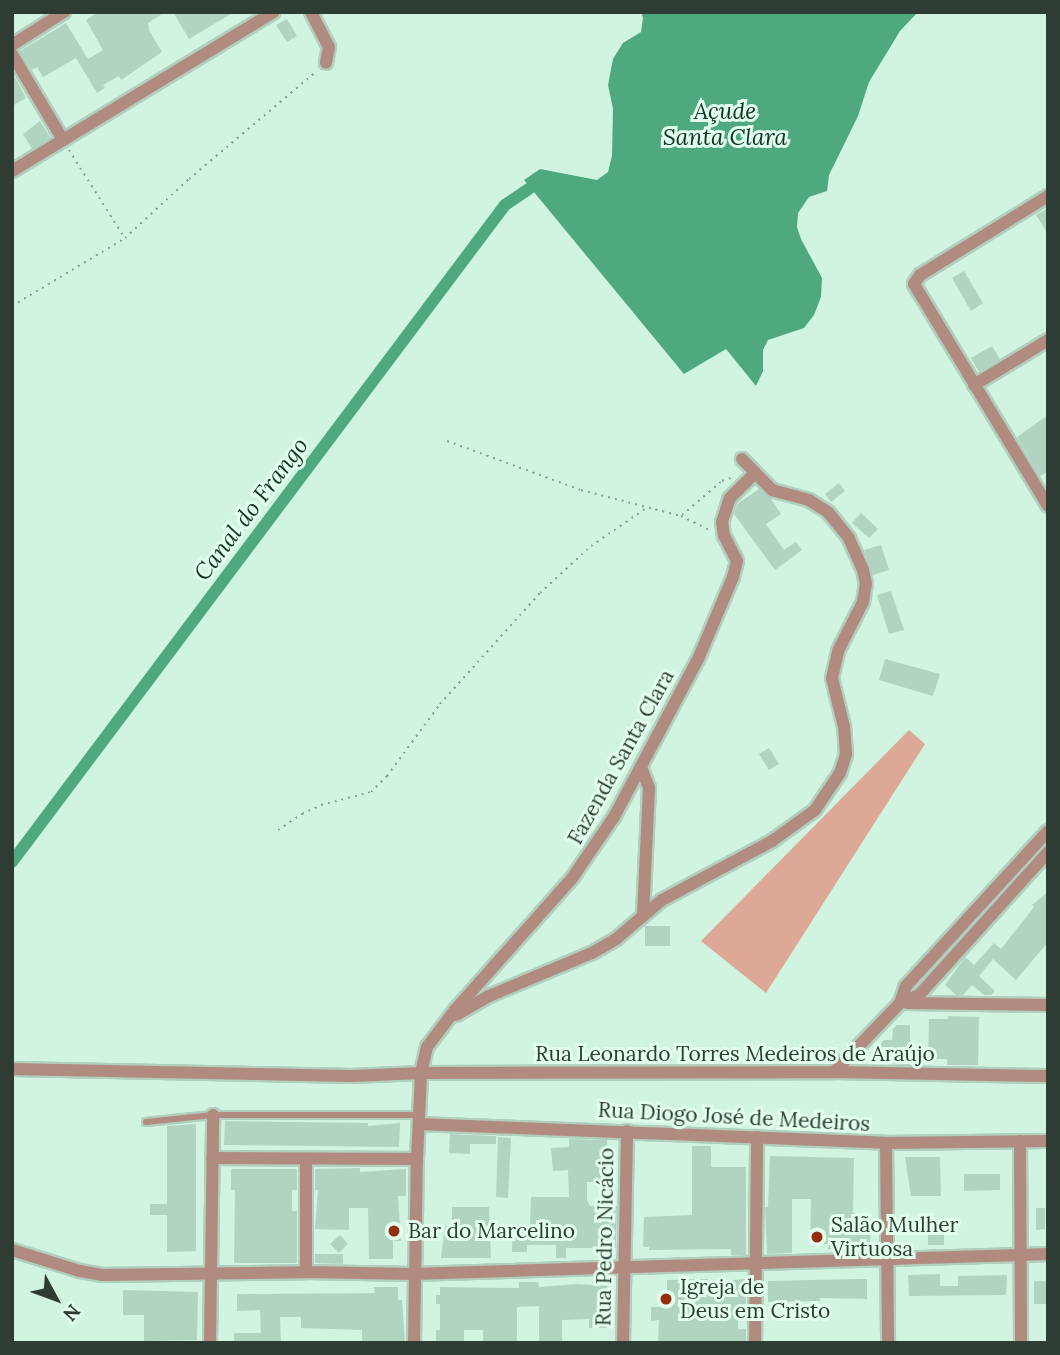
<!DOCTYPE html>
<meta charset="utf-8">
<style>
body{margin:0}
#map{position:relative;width:1060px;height:1355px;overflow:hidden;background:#d0f4df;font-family:Lora,serif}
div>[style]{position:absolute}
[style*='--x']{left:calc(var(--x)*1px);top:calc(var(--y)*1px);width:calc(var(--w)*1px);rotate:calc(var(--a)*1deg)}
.green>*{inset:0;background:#dea897}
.water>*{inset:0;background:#4fa97e}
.canal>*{height:12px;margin:-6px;padding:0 6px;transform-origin:6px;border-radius:6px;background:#4fa97e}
.building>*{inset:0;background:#b1d4c0}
.path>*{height:2px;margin-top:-1px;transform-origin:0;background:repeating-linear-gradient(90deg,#87a192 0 2px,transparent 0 7px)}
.roads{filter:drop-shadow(2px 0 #b0cfbd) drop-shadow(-2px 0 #b0cfbd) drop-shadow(0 2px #b0cfbd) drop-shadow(0 -2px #b0cfbd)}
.service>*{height:6px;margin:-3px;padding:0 3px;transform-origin:3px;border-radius:3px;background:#b18b80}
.minor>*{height:12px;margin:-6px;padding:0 6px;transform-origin:6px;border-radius:6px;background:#b18b80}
.dots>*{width:19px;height:19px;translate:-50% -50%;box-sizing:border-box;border:4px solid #e2ffee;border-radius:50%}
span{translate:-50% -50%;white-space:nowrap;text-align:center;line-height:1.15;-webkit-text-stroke:6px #e2ffee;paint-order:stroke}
.street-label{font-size:21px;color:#2e3c34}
.poi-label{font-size:21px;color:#2e3c34}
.left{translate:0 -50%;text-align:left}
.water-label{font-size:23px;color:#0c3523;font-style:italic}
.frame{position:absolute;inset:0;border:14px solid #2e3c34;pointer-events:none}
.north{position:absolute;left:21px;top:1264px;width:70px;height:70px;-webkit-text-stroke:5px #e2ffee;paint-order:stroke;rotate:131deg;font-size:19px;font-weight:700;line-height:28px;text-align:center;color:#2e3c34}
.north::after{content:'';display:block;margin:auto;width:24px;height:32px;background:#2e3c34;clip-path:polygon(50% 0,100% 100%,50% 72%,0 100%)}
</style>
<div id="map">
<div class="green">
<div style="clip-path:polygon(909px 730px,925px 744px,766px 993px,701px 941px)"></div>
</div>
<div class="water">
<div style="clip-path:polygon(641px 12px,918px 12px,900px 31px,869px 82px,858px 116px,829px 175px,827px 191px,809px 197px,798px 213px,797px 227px,801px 239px,822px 278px,821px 297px,814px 315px,804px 328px,768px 340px,763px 350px,763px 371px,756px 386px,726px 349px,684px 374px,524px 180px,540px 169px,597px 180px,608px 172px,612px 156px,613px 109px,608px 85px,613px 59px,623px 43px,641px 32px,643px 18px)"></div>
</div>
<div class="canal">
<div style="--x:12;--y:862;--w:821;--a:-53.12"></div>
<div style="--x:505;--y:205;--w:29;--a:-34"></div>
</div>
<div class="building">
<div style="clip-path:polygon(98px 12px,165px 12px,148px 23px,149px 30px,162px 52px,121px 80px,119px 76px,103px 85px,105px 88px,97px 93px,76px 58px,43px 77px,37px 67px,32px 70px,20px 51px,66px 23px,88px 59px,103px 50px,86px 20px)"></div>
<div style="clip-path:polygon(173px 12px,234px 12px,189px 39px)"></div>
<div style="clip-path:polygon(287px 19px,297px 36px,287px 42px,276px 25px)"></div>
<div style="clip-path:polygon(12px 72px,26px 98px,12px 106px)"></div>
<div style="clip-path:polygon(40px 121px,50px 137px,32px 149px,23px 134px)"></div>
<div style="clip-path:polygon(1048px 208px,1048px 234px,1036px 215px)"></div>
<div style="clip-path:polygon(964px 271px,983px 303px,971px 311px,952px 278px)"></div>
<div style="clip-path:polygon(992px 346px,1000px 359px,979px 372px,971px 358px)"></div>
<div style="clip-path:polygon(1048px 415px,1048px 472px,1040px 476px,1017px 437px)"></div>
<div style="clip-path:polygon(839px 483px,845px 491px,831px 502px,825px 494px)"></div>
<div style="clip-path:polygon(759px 489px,771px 499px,781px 514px,766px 524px,784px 550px,796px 542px,802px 550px,775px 570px,734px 514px,737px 504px)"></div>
<div style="clip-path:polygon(861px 513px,878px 529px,869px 538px,852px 523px)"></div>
<div style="clip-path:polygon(881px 545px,889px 570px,873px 575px,864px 550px)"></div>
<div style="clip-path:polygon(891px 591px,904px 630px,889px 634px,877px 595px)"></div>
<div style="clip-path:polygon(885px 659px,940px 674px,933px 696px,879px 680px)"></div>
<div style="clip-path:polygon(769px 748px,779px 764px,769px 770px,759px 754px)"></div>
<div style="clip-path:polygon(1048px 892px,1048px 942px,1016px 980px,993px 959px,979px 976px,995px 991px,991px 995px,984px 995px,972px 985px,963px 995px,956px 995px,945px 985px,965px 957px,974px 965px,994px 943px,1001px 949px,1034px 907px,1032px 905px)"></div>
<div style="clip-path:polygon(645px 926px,670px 926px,670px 946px,645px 946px)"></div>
<div style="clip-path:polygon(948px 1016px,979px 1017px,978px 1065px,947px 1065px,947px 1059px,928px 1059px,929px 1019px,948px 1019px)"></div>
<div style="clip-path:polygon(897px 1025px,910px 1025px,910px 1065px,875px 1064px,874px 1051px,884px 1040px,892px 1040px,893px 1029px)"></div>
<div style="clip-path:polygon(225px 1121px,368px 1123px,368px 1126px,400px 1123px,399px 1147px,224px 1145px)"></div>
<div style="clip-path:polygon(196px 1124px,196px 1251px,167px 1252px,167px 1215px,150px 1215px,150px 1204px,167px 1204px,167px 1126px)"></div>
<div style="clip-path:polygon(450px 1134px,496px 1136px,496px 1144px,470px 1144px,470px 1154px,449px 1153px)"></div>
<div style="clip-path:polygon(498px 1137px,511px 1138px,508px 1198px,496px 1197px)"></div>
<div style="clip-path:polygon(569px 1139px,607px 1140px,607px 1182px,587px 1182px,587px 1200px,590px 1206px,617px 1206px,616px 1248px,566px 1248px,566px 1258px,556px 1258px,556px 1245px,527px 1245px,527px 1252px,512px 1252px,513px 1226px,530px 1226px,531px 1197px,569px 1197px,568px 1170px,553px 1171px,551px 1148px,569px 1147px)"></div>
<div style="clip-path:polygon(692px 1146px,711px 1146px,711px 1167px,746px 1167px,746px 1255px,731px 1255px,731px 1249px,649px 1250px,649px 1247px,643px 1247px,644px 1217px,692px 1215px)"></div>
<div style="clip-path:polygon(770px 1156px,854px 1158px,853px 1213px,871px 1214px,870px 1245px,845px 1244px,845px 1249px,828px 1249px,829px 1244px,810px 1244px,811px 1199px,792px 1199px,792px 1253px,767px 1254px,765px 1207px,768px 1207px)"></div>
<div style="clip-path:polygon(905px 1157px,940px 1157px,941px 1196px,911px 1196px)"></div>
<div style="clip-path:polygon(360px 1168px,360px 1172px,406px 1169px,406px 1196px,398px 1196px,401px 1241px,393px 1241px,393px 1259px,369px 1259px,368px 1208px,349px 1208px,349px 1230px,315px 1229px,318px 1190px,315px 1190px,315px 1169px)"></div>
<div style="clip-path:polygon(231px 1169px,297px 1169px,297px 1190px,292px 1190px,292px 1211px,297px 1211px,297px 1263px,234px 1263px,235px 1190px,231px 1190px)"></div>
<div style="clip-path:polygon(964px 1174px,1000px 1174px,1000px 1190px,964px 1191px)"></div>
<div style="clip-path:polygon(452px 1207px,489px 1207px,491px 1258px,441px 1258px,445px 1226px,452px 1226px)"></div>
<div style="clip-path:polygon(1036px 1208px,1045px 1208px,1045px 1229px,1036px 1230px)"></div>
<div style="clip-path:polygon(928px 1234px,944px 1234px,944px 1245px,928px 1245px)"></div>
<div style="clip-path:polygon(340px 1235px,348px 1244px,339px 1253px,330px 1244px)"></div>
<div style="clip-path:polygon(315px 1254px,343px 1254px,343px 1264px,315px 1263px)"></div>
<div style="clip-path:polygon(940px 1274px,940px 1286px,958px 1286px,958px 1276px,1007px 1275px,1006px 1295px,909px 1296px,908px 1275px)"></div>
<div style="clip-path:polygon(708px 1279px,708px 1282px,746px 1279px,746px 1306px,738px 1306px,738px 1329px,746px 1329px,746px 1342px,658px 1343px,659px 1320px,651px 1321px,651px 1307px,667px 1307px,667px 1280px)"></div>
<div style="clip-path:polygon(857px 1279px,867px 1279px,867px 1299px,820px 1298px,820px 1301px,768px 1302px,768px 1281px)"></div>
<div style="clip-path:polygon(1034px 1281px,1048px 1281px,1048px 1304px,1034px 1304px)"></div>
<div style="clip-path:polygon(519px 1282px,538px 1282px,539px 1287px,576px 1284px,609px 1286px,610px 1328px,589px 1328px,589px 1319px,562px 1320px,562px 1343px,539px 1343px,539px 1306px,517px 1307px,517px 1343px,483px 1343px,483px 1330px,464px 1330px,464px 1343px,436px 1343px,436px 1330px,440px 1330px,440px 1304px,436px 1304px,436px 1295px,440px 1295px,440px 1287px,519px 1288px)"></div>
<div style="clip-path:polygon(374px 1287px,398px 1287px,398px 1300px,402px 1300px,405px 1343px,362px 1341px,362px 1330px,301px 1328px,301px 1317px,280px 1317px,281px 1343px,234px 1343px,234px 1333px,261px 1333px,260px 1310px,237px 1311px,237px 1294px,375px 1293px)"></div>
<div style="clip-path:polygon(123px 1290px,198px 1292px,197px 1340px,144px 1341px,144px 1315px,123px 1315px)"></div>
</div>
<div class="path">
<div style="--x:69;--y:150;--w:103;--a:57.7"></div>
<div style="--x:12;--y:306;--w:132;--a:-31"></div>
<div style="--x:125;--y:238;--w:87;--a:-42.7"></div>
<div style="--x:189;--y:179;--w:167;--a:-40.2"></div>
<div style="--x:447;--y:441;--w:143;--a:20.1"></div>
<div style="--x:581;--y:490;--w:103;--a:14.6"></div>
<div style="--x:681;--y:516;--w:32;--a:26"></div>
<div style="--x:682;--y:515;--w:52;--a:-40.4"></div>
<div style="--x:722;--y:481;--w:12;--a:-20"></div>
<div style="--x:278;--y:830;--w:29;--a:-34"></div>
<div style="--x:302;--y:814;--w:21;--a:-25"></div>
<div style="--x:321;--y:805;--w:52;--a:-14.6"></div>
<div style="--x:371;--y:792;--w:23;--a:-45"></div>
<div style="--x:387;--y:776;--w:89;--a:-53.6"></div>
<div style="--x:440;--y:704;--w:149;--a:-48"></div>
<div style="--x:540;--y:593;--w:69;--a:-42.7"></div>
<div style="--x:591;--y:546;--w:65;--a:-34.4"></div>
</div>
<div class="roads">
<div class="service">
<div style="--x:146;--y:1122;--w:67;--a:-6"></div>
<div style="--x:213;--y:1115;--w:206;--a:0"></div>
</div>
<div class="minor">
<div style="--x:311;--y:12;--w:39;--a:63"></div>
<div style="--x:329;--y:47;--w:16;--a:101"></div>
<div style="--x:12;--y:45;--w:62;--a:-32.4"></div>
<div style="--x:12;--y:54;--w:100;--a:59.3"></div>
<div style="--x:12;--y:171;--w:306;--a:-31.3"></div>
<div style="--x:1048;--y:196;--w:150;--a:148.3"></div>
<div style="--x:920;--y:275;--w:11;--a:124"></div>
<div style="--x:914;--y:284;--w:259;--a:58.9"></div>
<div style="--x:974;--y:385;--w:87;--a:-31.3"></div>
<div style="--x:641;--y:767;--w:22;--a:69"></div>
<div style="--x:649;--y:788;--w:126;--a:92.7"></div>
<div style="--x:900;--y:1003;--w:18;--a:-71"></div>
<div style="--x:906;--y:986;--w:210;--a:-47.5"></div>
<div style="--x:907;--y:1003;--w:141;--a:0.8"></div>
<div style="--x:456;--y:1015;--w:38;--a:-30"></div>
<div style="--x:489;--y:996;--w:112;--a:-22.7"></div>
<div style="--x:592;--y:953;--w:28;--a:-30"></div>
<div style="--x:616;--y:939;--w:60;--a:-40.3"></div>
<div style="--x:662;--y:900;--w:125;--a:-28.2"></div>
<div style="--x:772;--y:841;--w:53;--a:-35.8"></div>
<div style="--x:815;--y:810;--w:45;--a:-56"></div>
<div style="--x:840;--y:773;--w:20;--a:-72"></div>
<div style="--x:846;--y:754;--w:27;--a:-94"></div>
<div style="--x:844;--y:727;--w:50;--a:-103.8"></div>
<div style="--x:832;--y:678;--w:28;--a:-77"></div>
<div style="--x:838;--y:651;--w:55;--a:-63"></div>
<div style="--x:863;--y:602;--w:18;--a:-81"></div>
<div style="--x:866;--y:584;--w:14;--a:-102"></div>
<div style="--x:863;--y:570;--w:35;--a:-114"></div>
<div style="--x:849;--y:538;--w:33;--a:-129"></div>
<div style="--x:828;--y:512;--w:22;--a:-148"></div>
<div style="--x:809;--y:500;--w:38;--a:-165"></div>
<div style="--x:772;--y:490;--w:43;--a:-134.1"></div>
<div style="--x:12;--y:1069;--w:340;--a:1.2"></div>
<div style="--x:352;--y:1076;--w:69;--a:-2.5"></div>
<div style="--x:421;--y:1073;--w:413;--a:-0.1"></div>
<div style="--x:834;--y:1072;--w:214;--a:1.1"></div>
<div style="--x:834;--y:1072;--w:95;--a:-46.3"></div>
<div style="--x:900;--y:1003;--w:21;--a:-23"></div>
<div style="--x:919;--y:995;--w:193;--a:-47.9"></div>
<div style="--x:419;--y:1124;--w:467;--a:2.3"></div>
<div style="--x:886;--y:1143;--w:162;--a:-0.7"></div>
<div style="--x:1020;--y:1141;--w:202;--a:89.7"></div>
<div style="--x:886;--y:1143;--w:200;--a:89.4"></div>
<div style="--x:212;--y:1158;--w:205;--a:0.3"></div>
<div style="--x:12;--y:1250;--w:71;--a:17.2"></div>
<div style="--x:80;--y:1271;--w:22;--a:10"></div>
<div style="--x:102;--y:1275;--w:204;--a:-0.8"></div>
<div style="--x:306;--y:1272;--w:107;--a:1.1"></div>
<div style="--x:413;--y:1274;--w:635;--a:-1.8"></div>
<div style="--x:306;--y:1272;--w:113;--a:-90"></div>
<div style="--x:210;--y:1343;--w:228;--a:-89.2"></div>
<div style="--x:414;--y:1343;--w:184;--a:-89.1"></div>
<div style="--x:417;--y:1159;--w:86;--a:-87.3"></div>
<div style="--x:421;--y:1073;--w:27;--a:-77"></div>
<div style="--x:427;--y:1047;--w:46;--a:-52.9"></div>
<div style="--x:455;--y:1010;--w:178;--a:-48.4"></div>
<div style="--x:573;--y:877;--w:73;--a:-55.7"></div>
<div style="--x:614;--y:817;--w:181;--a:-62"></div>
<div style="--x:699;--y:657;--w:87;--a:-67"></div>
<div style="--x:733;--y:577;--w:16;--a:-76"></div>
<div style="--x:737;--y:561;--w:28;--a:-117"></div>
<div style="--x:724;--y:536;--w:14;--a:-98"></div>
<div style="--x:722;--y:522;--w:25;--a:-72"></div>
<div style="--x:730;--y:498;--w:35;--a:-45"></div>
<div style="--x:623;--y:1343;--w:212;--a:-88.9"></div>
<div style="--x:755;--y:1343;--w:206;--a:-89.4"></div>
</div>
</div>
<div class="dots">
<div style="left:394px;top:1231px;background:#952f0b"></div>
<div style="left:817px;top:1237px;background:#952f0b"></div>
<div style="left:666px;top:1299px;background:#952f0b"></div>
</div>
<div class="street-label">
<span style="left:621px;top:757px;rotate:-61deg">Fazenda Santa Clara</span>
<span style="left:735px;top:1054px">Rua Leonardo Torres Medeiros de Araújo</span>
<span style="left:734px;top:1117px;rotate:3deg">Rua Diogo José de Medeiros</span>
<span style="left:605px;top:1237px;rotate:-89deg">Rua Pedro Nicácio</span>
</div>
<div class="poi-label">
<span class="left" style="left:831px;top:1237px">Salão Mulher<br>Virtuosa</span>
<span class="left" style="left:408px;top:1231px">Bar do Marcelino</span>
<span class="left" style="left:680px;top:1299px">Igreja de<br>Deus em Cristo</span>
</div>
<div class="water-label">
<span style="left:725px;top:124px">Açude<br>Santa Clara</span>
<span style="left:251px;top:509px;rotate:-53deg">Canal do Frango</span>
</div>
<div class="frame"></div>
<div class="north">N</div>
</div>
